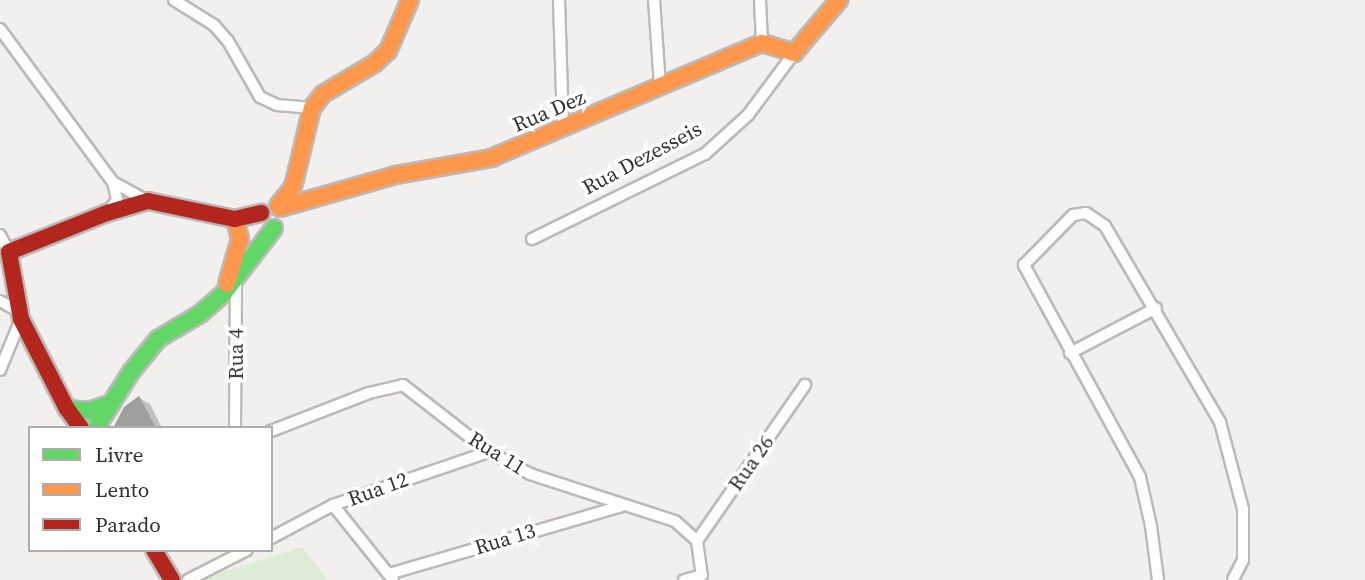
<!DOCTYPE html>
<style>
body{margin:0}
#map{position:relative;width:1365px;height:580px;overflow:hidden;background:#f1f0ee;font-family:"Source Serif 4",serif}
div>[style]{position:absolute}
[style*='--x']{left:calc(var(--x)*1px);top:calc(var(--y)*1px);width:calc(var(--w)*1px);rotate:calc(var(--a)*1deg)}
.green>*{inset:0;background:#ddebd7}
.shadow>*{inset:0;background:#0003}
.building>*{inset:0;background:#a09f9e}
.roads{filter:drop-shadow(2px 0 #bbbab9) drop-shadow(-2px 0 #bbbab9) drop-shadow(0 2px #bbbab9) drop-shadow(0 -2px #bbbab9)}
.street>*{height:10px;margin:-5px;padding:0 5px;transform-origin:5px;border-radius:5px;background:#fdfdfc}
.fast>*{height:16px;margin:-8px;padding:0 8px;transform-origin:8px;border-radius:8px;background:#63d668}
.slow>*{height:16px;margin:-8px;padding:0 8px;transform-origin:8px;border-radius:8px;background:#ff974d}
.jam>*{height:16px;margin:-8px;padding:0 8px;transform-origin:8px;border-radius:8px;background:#b3261e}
span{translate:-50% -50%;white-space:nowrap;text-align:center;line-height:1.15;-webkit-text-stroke:7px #fff;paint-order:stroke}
.street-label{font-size:21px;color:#333231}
.legend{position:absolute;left:28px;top:426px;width:245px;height:126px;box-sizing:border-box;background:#fff;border:2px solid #adadad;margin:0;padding:9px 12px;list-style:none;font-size:21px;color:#333231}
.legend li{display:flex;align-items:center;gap:14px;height:35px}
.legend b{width:35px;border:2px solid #adadad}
</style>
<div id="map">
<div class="green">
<div style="clip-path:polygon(302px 547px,328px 580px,198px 580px)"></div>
</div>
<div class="shadow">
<div style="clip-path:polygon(139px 398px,150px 404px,162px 428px,115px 428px)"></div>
</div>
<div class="building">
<div style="clip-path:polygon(139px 396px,156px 428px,113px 428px,124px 407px)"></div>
</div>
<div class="roads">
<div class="street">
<div style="--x:174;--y:0;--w:47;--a:32"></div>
<div style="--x:214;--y:25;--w:21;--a:49"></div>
<div style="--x:228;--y:41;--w:64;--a:60.3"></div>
<div style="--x:260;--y:97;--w:19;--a:25"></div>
<div style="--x:277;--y:105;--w:35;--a:5"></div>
<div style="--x:559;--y:0;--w:129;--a:88.2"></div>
<div style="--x:654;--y:0;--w:86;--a:86"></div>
<div style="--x:760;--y:0;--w:43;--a:87.3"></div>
<div style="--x:0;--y:29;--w:190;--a:53.6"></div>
<div style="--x:113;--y:182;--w:18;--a:77"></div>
<div style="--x:117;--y:200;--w:15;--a:127"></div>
<div style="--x:113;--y:182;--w:39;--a:29"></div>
<div style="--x:0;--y:235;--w:19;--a:62"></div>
<div style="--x:532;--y:239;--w:193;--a:-26.2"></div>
<div style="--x:705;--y:154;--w:58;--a:-42.2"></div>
<div style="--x:748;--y:115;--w:77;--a:-53.4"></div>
<div style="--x:0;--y:301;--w:23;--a:29"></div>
<div style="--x:1070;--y:353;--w:97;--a:-27.6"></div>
<div style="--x:0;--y:370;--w:55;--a:-67.6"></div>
<div style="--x:235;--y:428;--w:148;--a:-89.6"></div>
<div style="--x:271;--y:431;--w:105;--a:-21.2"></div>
<div style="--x:369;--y:393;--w:35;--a:-13"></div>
<div style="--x:403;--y:385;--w:109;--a:37.9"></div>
<div style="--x:489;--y:452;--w:47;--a:28.2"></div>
<div style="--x:530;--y:474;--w:152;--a:18"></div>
<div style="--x:675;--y:521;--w:30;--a:42"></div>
<div style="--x:697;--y:541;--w:34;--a:82"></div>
<div style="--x:702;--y:575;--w:19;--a:164"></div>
<div style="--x:333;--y:505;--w:96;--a:51.3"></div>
<div style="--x:271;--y:538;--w:70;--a:-28"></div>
<div style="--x:333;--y:505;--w:165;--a:-18.8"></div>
<div style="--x:697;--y:541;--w:190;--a:-55.3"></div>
<div style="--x:389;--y:574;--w:242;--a:-16.3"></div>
<div style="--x:188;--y:580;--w:66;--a:-27"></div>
<div style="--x:1158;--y:580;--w:54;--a:-97.4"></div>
<div style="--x:1151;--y:526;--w:50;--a:-102.7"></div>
<div style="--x:1140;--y:477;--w:242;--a:-118.7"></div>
<div style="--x:1024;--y:265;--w:70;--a:-45.6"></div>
<div style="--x:1073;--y:215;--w:13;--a:-9"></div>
<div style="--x:1086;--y:213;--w:23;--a:34"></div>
<div style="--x:1105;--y:226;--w:227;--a:59.6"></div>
<div style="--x:1220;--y:422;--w:90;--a:75.2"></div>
<div style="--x:1243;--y:509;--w:51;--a:90"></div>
<div style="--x:1243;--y:560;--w:22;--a:117"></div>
</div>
<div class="fast">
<div style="--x:67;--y:409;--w:21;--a:5"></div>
<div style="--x:88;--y:411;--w:25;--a:-18"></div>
<div style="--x:96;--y:428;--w:66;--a:-58"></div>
<div style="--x:131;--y:372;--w:43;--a:-50.7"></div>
<div style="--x:158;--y:339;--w:49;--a:-30.8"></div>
<div style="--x:200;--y:314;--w:32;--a:-41"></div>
<div style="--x:224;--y:293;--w:82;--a:-52.4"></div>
</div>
<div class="slow">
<div style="--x:278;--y:206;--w:24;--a:-52"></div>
<div style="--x:293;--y:187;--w:81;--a:-76.5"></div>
<div style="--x:312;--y:108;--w:18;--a:-52"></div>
<div style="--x:323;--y:94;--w:61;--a:-30.8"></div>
<div style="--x:375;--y:63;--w:18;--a:-43"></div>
<div style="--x:388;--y:51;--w:56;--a:-66.7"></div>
<div style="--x:280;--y:208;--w:121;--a:-15.9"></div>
<div style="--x:396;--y:175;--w:97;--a:-10.1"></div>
<div style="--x:491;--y:158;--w:294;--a:-23"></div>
<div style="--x:762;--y:43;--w:34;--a:17"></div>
<div style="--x:794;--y:53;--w:70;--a:-49.7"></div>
<div style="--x:227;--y:284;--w:47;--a:-73.9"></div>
<div style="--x:240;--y:239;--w:21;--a:-104"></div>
</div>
<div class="jam">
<div style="--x:81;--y:428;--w:24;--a:-126"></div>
<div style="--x:67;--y:409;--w:101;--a:-117.1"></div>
<div style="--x:21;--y:319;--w:68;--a:-100.2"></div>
<div style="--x:9;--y:252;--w:105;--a:-21.7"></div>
<div style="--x:107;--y:213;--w:43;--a:-16.3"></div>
<div style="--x:148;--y:201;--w:89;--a:11.7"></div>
<div style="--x:235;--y:219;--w:27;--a:-13"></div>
<div style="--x:154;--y:550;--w:35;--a:59"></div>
</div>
</div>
<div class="street-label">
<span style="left:549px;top:111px;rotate:-23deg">Rua Dez</span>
<span style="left:642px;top:158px;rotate:-28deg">Rua Dezesseis</span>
<span style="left:236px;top:354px;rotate:-90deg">Rua 4</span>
<span style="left:497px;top:453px;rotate:32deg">Rua 11</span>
<span style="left:751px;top:463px;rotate:-55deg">Rua 26</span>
<span style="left:378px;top:489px;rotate:-20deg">Rua 12</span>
<span style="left:505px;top:539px;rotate:-17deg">Rua 13</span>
</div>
<ul class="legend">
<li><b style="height:9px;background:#63d668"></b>Livre</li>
<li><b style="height:9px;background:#ff974d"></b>Lento</li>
<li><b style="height:9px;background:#b3261e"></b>Parado</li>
</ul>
</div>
